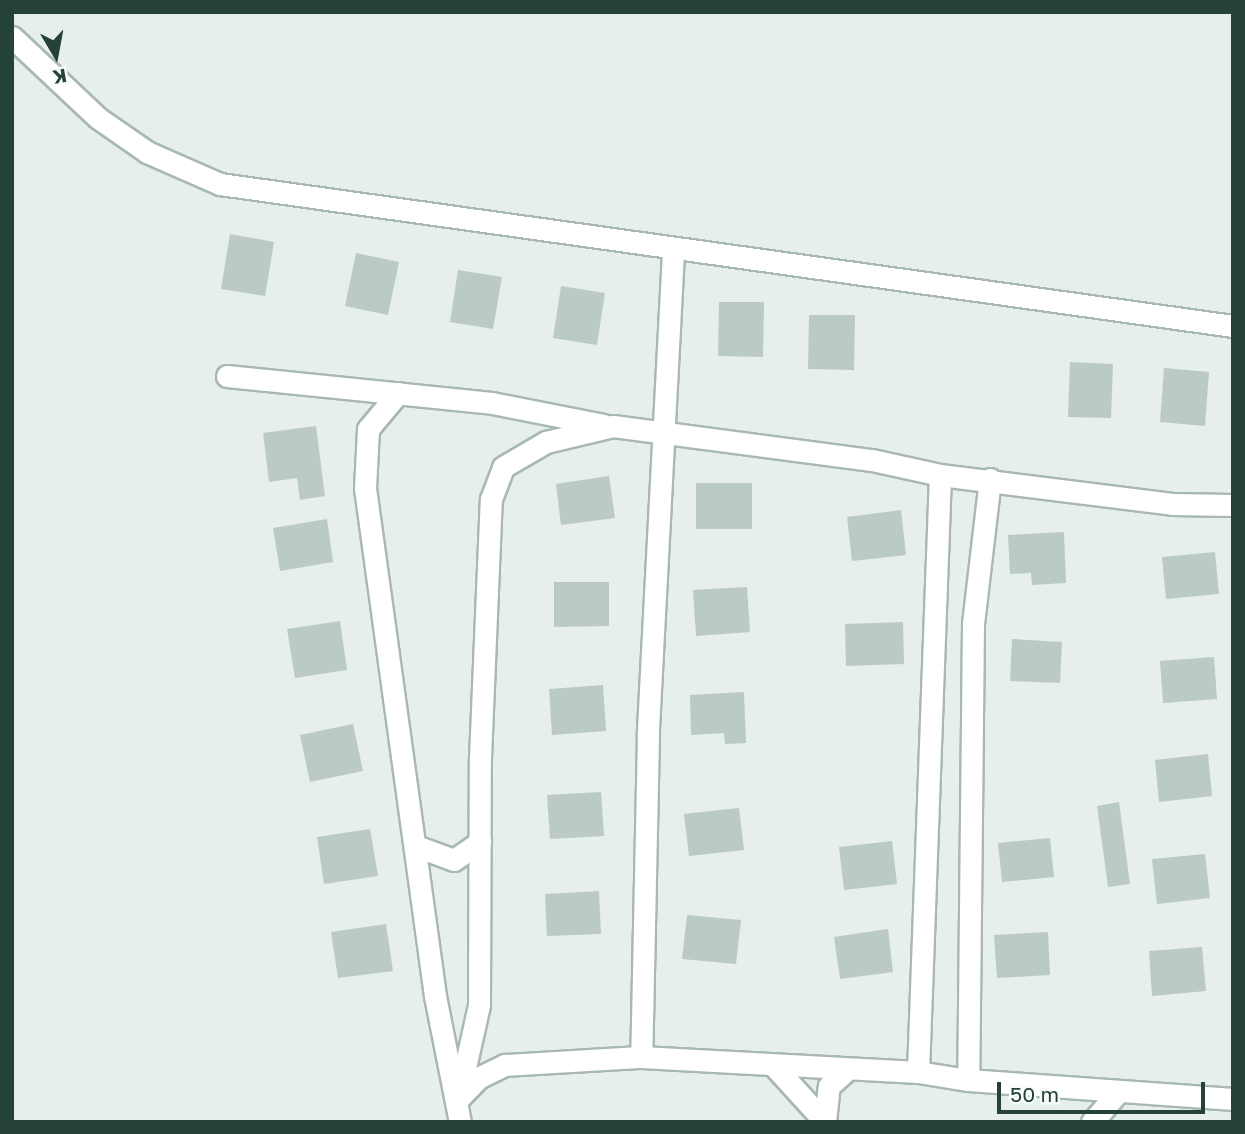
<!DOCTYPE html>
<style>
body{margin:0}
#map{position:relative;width:1245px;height:1134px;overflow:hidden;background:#e6efeb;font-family:"Golos Text",sans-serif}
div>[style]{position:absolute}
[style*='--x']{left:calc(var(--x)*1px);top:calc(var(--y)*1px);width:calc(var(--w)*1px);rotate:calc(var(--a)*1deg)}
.building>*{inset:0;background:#bbcac4}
.roads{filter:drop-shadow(2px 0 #a8b8b2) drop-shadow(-2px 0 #a8b8b2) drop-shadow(0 2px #a8b8b2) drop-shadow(0 -2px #a8b8b2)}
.minor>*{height:21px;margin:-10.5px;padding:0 10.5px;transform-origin:10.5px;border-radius:10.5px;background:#fff}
span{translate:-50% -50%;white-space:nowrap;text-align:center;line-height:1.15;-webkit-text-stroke:7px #f7fbf9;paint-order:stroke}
.frame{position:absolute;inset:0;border:14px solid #24423a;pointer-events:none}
.north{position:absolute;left:21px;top:21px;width:70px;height:70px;-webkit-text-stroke:5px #f7fbf9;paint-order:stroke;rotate:170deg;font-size:19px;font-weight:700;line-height:28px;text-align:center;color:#24423a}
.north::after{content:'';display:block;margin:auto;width:24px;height:32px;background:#24423a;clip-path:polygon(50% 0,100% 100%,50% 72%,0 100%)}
.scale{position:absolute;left:997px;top:1082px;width:208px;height:32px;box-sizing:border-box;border:4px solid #24423a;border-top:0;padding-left:9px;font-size:21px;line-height:24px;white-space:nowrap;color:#24423a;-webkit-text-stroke:5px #f7fbf9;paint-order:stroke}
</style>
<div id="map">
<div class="building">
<div style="clip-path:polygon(230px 234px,274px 242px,265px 296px,221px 289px)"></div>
<div style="clip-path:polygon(356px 253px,399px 262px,388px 315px,345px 306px)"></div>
<div style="clip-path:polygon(458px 270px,502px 277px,493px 329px,450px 322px)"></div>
<div style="clip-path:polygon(561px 286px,605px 293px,597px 345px,553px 338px)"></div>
<div style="clip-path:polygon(719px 302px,764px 302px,763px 357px,718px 356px)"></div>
<div style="clip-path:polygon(809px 315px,855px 315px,854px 370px,808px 369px)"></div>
<div style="clip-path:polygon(1070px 362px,1113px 364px,1111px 418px,1068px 417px)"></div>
<div style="clip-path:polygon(1164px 368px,1209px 372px,1205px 426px,1160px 422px)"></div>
<div style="clip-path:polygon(316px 426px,325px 496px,300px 500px,297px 478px,269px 482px,263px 433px)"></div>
<div style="clip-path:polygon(609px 476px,615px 518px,561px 525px,556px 484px)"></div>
<div style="clip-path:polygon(696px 483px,752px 483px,752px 529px,696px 529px)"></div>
<div style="clip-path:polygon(901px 510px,906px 555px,852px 561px,847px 517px)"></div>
<div style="clip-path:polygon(327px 519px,333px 562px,280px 571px,273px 528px)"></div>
<div style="clip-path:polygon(1064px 532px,1066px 583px,1032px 585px,1031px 573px,1010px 574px,1008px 535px)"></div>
<div style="clip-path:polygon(1215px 552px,1219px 594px,1166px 599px,1162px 557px)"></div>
<div style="clip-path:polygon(554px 582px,609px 582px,609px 626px,554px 627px)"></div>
<div style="clip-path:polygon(747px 587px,750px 632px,696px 636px,693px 590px)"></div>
<div style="clip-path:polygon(340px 621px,347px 670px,295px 678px,287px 629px)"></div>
<div style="clip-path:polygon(903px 622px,904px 664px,846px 666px,845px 624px)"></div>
<div style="clip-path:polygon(1012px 639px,1062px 642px,1060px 683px,1010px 681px)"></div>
<div style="clip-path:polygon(1214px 657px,1217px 699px,1163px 703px,1160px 661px)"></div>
<div style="clip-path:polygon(603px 685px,606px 731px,552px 735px,549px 689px)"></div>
<div style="clip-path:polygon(744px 692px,746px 743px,725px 744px,724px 733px,691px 735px,690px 695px)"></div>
<div style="clip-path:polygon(353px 724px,363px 771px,310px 782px,300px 735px)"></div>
<div style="clip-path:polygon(1208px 754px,1212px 796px,1159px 802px,1155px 760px)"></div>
<div style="clip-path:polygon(601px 792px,604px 836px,550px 839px,547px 795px)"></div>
<div style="clip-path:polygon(1119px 802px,1130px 884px,1108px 887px,1097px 806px)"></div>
<div style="clip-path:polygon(739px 808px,744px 850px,689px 856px,684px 814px)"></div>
<div style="clip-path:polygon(370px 829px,378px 876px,324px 884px,317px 837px)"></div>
<div style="clip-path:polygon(1050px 838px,1054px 877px,1002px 882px,998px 843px)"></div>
<div style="clip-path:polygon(892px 841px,897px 884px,844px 890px,839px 847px)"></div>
<div style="clip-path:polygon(1205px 854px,1210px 898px,1157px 904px,1152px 859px)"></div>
<div style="clip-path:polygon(599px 891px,601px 934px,547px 936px,545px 894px)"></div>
<div style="clip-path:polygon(687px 915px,741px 920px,736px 964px,682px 959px)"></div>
<div style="clip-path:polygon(386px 924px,393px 971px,338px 978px,331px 932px)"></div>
<div style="clip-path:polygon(888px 929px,893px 972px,840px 979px,834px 937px)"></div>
<div style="clip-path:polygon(1048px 932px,1050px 975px,997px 978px,994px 935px)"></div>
<div style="clip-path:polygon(1202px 947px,1206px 991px,1152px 996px,1149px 951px)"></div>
</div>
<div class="roads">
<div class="minor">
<div style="--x:12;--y:37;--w:118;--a:43.3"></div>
<div style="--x:98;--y:118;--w:60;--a:34.8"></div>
<div style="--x:147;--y:152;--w:80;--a:23.7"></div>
<div style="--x:220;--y:184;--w:1023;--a:7.98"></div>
<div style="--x:673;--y:252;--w:484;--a:93"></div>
<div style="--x:648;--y:735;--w:322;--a:91.2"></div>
<div style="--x:641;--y:1057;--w:277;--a:3.1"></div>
<div style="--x:918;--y:1072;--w:51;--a:9.1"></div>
<div style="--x:227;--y:376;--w:266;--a:5.8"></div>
<div style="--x:492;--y:403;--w:114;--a:11.1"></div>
<div style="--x:398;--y:393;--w:47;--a:129.8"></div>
<div style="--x:368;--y:429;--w:59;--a:92.9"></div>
<div style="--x:365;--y:488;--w:513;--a:82.15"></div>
<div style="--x:435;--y:996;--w:128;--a:78.8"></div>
<div style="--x:990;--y:479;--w:146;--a:96.7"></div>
<div style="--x:973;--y:624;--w:456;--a:90.6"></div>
<div style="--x:968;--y:1080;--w:266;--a:4.1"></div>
<div style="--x:416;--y:846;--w:40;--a:20.2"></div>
<div style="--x:454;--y:860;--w:32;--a:-35"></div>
<div style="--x:774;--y:1066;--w:74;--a:47.7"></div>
<div style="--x:918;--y:1072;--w:597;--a:-87.89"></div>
<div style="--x:459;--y:1098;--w:28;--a:-46"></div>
<div style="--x:478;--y:1078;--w:30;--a:-26"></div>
<div style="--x:505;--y:1065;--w:136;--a:-3.4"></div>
<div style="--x:458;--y:1099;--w:96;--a:-77.4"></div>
<div style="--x:479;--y:1005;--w:247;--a:-89.8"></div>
<div style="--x:480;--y:758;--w:259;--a:-87.6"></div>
<div style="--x:491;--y:499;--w:34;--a:-69"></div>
<div style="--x:503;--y:467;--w:50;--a:-30.2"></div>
<div style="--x:546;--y:442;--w:69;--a:-13.4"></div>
<div style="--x:613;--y:426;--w:261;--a:7.5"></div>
<div style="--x:872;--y:460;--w:70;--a:12.4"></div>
<div style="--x:940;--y:475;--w:234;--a:7.1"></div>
<div style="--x:1172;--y:504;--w:61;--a:0.9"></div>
<div style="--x:825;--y:1122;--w:36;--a:-84"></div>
<div style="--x:829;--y:1086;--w:25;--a:-42"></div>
<div style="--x:1092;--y:1122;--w:40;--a:-49"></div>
</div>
</div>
<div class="frame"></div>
<div class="north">K</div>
<div class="scale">50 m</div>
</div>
